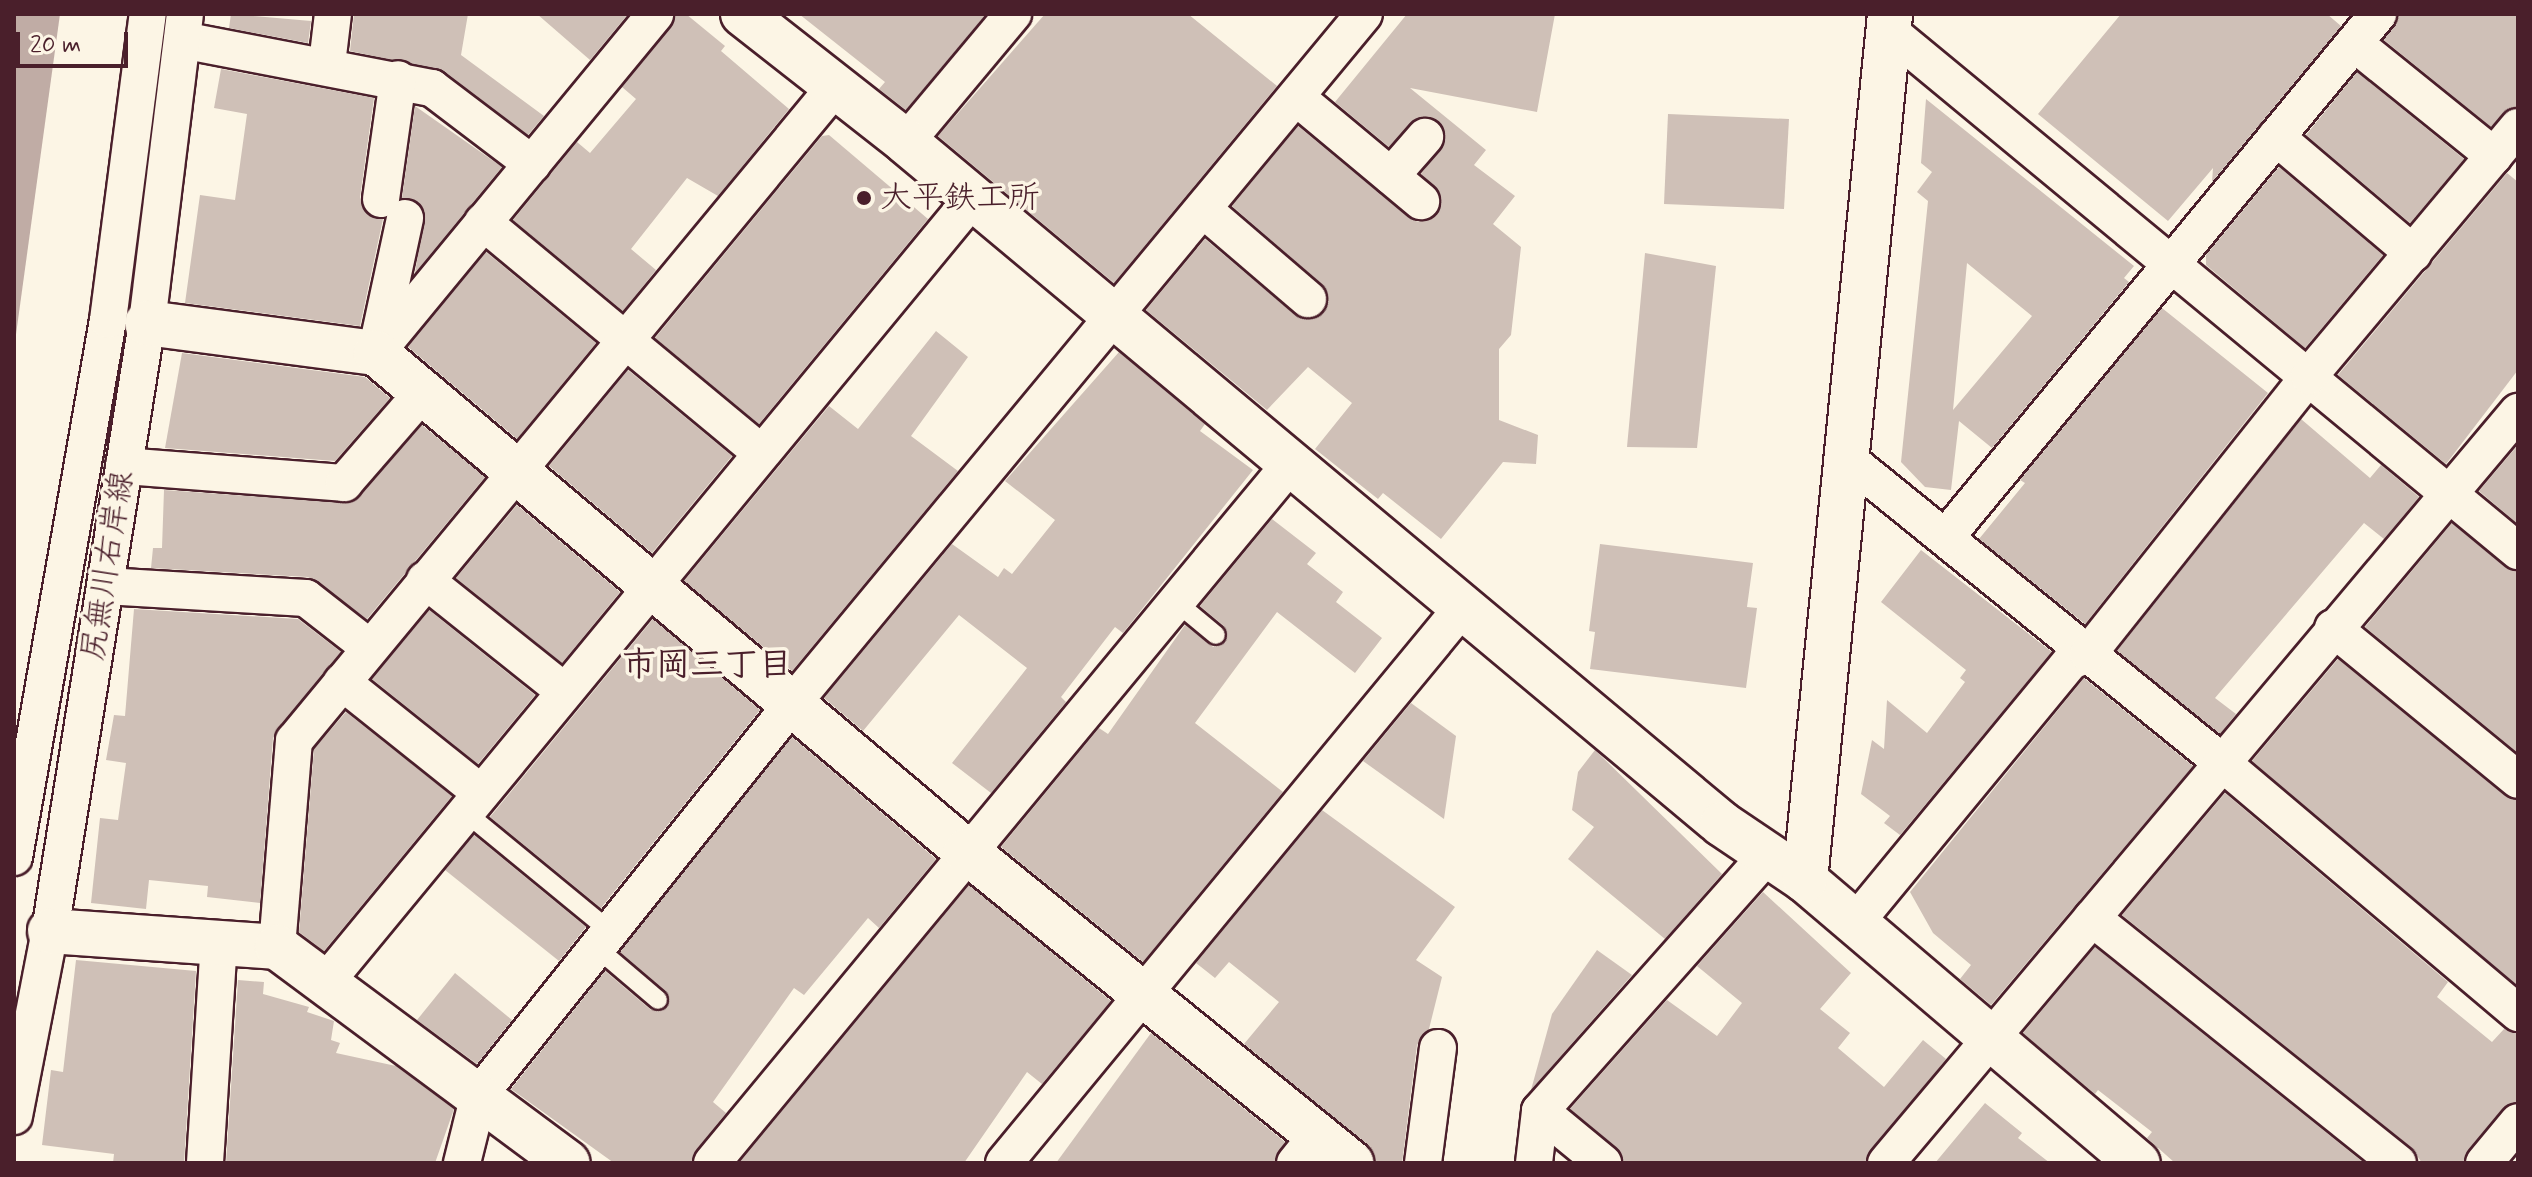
<!DOCTYPE html>
<meta charset="utf-8">
<style>
body{margin:0}
#map{position:relative;width:2532px;height:1177px;overflow:hidden;background:#fcf5e5;font-family:Mynerve,"Klee One",sans-serif}
div>[style]{position:absolute}
[style*='--x']{left:calc(var(--x)*1px);top:calc(var(--y)*1px);width:calc(var(--w)*1px);rotate:calc(var(--a)*1deg)}
.water>*{inset:0;background:#c0aca5}
.building>*{inset:0;background:#cfc0b7}
.roads{filter:drop-shadow(2px 0 #4a1f2b) drop-shadow(-2px 0 #4a1f2b) drop-shadow(0 2px #4a1f2b) drop-shadow(0 -2px #4a1f2b)}
.lane>*{height:18px;margin:-9px;padding:0 9px;transform-origin:9px;border-radius:9px;background:#fcf5e5}
.street>*{height:36px;margin:-18px;padding:0 18px;transform-origin:18px;border-radius:18px;background:#fcf5e5}
.secondary>*{height:44px;margin:-22px;padding:0 22px;transform-origin:22px;border-radius:22px;background:#fcf5e5}
.dots>*{width:22px;height:22px;translate:-50% -50%;box-sizing:border-box;border:4px solid #fcf5e5;border-radius:50%}
span{translate:-50% -50%;white-space:nowrap;text-align:center;line-height:1.15;-webkit-text-stroke:7px #fcf5e5;paint-order:stroke}
.poi-label{font-size:32px;color:#4a1f2b}
.left{translate:0 -50%;text-align:left}
.street-label{font-size:32px;color:#4a1f2b}
.neighbourhood-label{font-size:34px;color:#4a1f2b;font-weight:700}
.frame{position:absolute;inset:0;border:16px solid #4a1f2b;pointer-events:none}
.scale{position:absolute;left:16px;top:32px;width:112px;height:36px;box-sizing:border-box;border:4px solid #4a1f2b;border-top:0;padding-left:10px;font-size:24px;line-height:28px;white-space:nowrap;color:#4a1f2b;-webkit-text-stroke:6px #fcf5e5;paint-order:stroke}
</style>
<div id="map">
<div class="water">
<div style="clip-path:polygon(14px 14px,60px 14px,14px 349px)"></div>
</div>
<div class="building">
<div style="clip-path:polygon(231px 14px,311px 21px,308px 43px,229px 28px)"></div>
<div style="clip-path:polygon(354px 14px,468px 14px,461px 55px,544px 116px,528px 135px,444px 71px,350px 51px)"></div>
<div style="clip-path:polygon(537px 14px,628px 14px,590px 60px)"></div>
<div style="clip-path:polygon(675px 14px,686px 14px,725px 46px,721px 51px,789px 109px,718px 196px,687px 178px,631px 249px,656px 270px,623px 311px,513px 220px,577px 142px,590px 153px,636px 99px,622px 87px,671px 27px)"></div>
<div style="clip-path:polygon(799px 14px,986px 14px,906px 110px,879px 89px,885px 82px)"></div>
<div style="clip-path:polygon(1045px 14px,1188px 14px,1277px 86px,1114px 283px,938px 136px)"></div>
<div style="clip-path:polygon(1407px 14px,1555px 14px,1537px 112px,1410px 88px,1486px 150px,1474px 165px,1515px 196px,1493px 224px,1521px 247px,1511px 335px,1499px 349px,1499px 420px,1538px 435px,1536px 464px,1503px 462px,1441px 539px,1383px 493px,1378px 499px,1315px 449px,1352px 403px,1308px 367px,1267px 410px,1146px 310px,1205px 239px,1295px 315px,1314px 319px,1324px 312px,1329px 302px,1322px 284px,1232px 206px,1298px 126px,1408px 217px,1418px 222px,1437px 215px,1440px 193px,1421px 174px,1445px 142px,1439px 122px,1418px 117px,1389px 147px,1335px 102px)"></div>
<div style="clip-path:polygon(2121px 14px,2327px 14px,2341px 26px,2212px 182px,2213px 168px,2168px 221px,2038px 114px)"></div>
<div style="clip-path:polygon(2398px 14px,2518px 14px,2518px 105px,2491px 127px,2384px 40px)"></div>
<div style="clip-path:polygon(221px 69px,374px 98px,360px 197px,368px 215px,383px 219px,360px 326px,185px 303px,200px 195px,235px 200px,247px 114px,214px 108px)"></div>
<div style="clip-path:polygon(2357px 72px,2464px 159px,2410px 223px,2306px 135px)"></div>
<div style="clip-path:polygon(evenodd,1926px 99px,2134px 266px,2124px 278px,2129px 282px,1992px 448px,1959px 421px,1951px 490px,1925px 487px,1901px 462px,1928px 201px,1917px 192px,1932px 172px,1921px 163px,1926px 99px,1967px 263px,2032px 316px,1953px 410px,1967px 263px)"></div>
<div style="clip-path:polygon(415px 106px,502px 167px,415px 273px,425px 212px,418px 202px,402px 198px)"></div>
<div style="clip-path:polygon(1668px 114px,1789px 119px,1784px 209px,1664px 204px)"></div>
<div style="clip-path:polygon(829px 135px,928px 219px,759px 424px,655px 338px,822px 136px)"></div>
<div style="clip-path:polygon(2279px 167px,2383px 255px,2305px 348px,2206px 265px,2206px 255px)"></div>
<div style="clip-path:polygon(2507px 173px,2518px 182px,2518px 370px,2446px 464px,2338px 375px)"></div>
<div style="clip-path:polygon(486px 252px,596px 343px,517px 439px,408px 347px)"></div>
<div style="clip-path:polygon(1645px 253px,1716px 266px,1697px 448px,1627px 447px)"></div>
<div style="clip-path:polygon(2162px 308px,2268px 393px,2085px 624px,1979px 539px,2025px 483px,2020px 480px)"></div>
<div style="clip-path:polygon(936px 331px,968px 357px,911px 436px,958px 471px,792px 671px,684px 581px,829px 406px,858px 429px)"></div>
<div style="clip-path:polygon(1119px 352px,1205px 424px,1200px 431px,1253px 470px,1123px 633px,1115px 627px,1061px 697px,1066px 702px,991px 793px,952px 763px,1027px 668px,959px 615px,863px 731px,824px 698px,952px 544px,998px 577px,1004px 568px,1012px 574px,1055px 520px,1005px 481px)"></div>
<div style="clip-path:polygon(182px 353px,365px 377px,390px 398px,335px 461px,165px 448px)"></div>
<div style="clip-path:polygon(628px 370px,732px 456px,652px 553px,549px 466px)"></div>
<div style="clip-path:polygon(2301px 419px,2370px 478px,2381px 465px,2419px 497px,2384px 539px,2364px 523px,2215px 698px,2236px 714px,2220px 734px,2117px 651px)"></div>
<div style="clip-path:polygon(422px 425px,485px 477px,367px 619px,308px 577px,151px 568px,153px 548px,162px 548px,164px 490px,351px 503px)"></div>
<div style="clip-path:polygon(2518px 445px,2518px 524px,2479px 491px)"></div>
<div style="clip-path:polygon(517px 505px,620px 592px,562px 663px,456px 578px)"></div>
<div style="clip-path:polygon(1272px 519px,1316px 553px,1307px 564px,1343px 592px,1336px 602px,1382px 638px,1355px 673px,1277px 612px,1195px 723px,1283px 792px,1143px 962px,1001px 847px,1099px 728px,1108px 734px,1185px 625px,1213px 647px,1226px 642px,1224px 626px,1200px 606px)"></div>
<div style="clip-path:polygon(2452px 523px,2505px 567px,2518px 571px,2518px 753px,2365px 627px)"></div>
<div style="clip-path:polygon(1600px 544px,1753px 563px,1747px 607px,1757px 608px,1746px 688px,1590px 669px,1595px 632px,1589px 631px)"></div>
<div style="clip-path:polygon(1921px 550px,2052px 652px,1900px 835px,1884px 823px,1890px 816px,1861px 794px,1872px 740px,1884px 749px,1887px 700px,1927px 733px,1965px 682px,1960px 678px,1966px 670px,1881px 602px)"></div>
<div style="clip-path:polygon(134px 609px,298px 619px,341px 652px,273px 738px,260px 903px,207px 897px,208px 886px,149px 880px,146px 909px,91px 903px,100px 818px,118px 820px,126px 763px,106px 760px,114px 715px,125px 716px)"></div>
<div style="clip-path:polygon(429px 610px,535px 695px,478px 764px,372px 679px)"></div>
<div style="clip-path:polygon(653px 619px,760px 710px,601px 908px,490px 817px)"></div>
<div style="clip-path:polygon(2338px 659px,2505px 796px,2518px 800px,2518px 986px,2252px 761px)"></div>
<div style="clip-path:polygon(2084px 678px,2193px 766px,1991px 1005px,1960px 979px,1971px 965px,1933px 933px,1910px 892px)"></div>
<div style="clip-path:polygon(1411px 703px,1456px 736px,1444px 819px,1363px 761px)"></div>
<div style="clip-path:polygon(346px 712px,452px 796px,324px 951px,299px 932px,314px 749px)"></div>
<div style="clip-path:polygon(792px 737px,936px 859px,879px 928px,868px 918px,804px 995px,794px 988px,713px 1102px,726px 1113px,696px 1150px,692px 1163px,614px 1163px,511px 1089px,605px 971px,651px 1010px,668px 1007px,666px 991px,620px 952px)"></div>
<div style="clip-path:polygon(1595px 750px,1722px 874px,1665px 939px,1568px 859px,1594px 827px,1572px 810px,1578px 772px)"></div>
<div style="clip-path:polygon(2225px 793px,2448px 982px,2437px 997px,2492px 1042px,2504px 1029px,2518px 1033px,2518px 1102px,2502px 1109px,2468px 1150px,2464px 1163px,2422px 1163px,2411px 1147px,2122px 915px)"></div>
<div style="clip-path:polygon(1322px 810px,1455px 907px,1416px 960px,1442px 977px,1429px 1029px,1417px 1045px,1402px 1163px,1375px 1163px,1367px 1144px,1244px 1044px,1279px 1002px,1229px 962px,1215px 978px,1196px 963px)"></div>
<div style="clip-path:polygon(474px 835px,586px 927px,559px 961px,445px 870px)"></div>
<div style="clip-path:polygon(969px 885px,1111px 1001px,1042px 1084px,1027px 1072px,964px 1163px,739px 1163px)"></div>
<div style="clip-path:polygon(1763px 892px,1851px 973px,1820px 1009px,1850px 1033px,1838px 1048px,1884px 1087px,1923px 1040px,1946px 1059px,1864px 1163px,1623px 1163px,1616px 1147px,1570px 1109px,1667px 1000px,1717px 1036px,1742px 1003px,1697px 966px)"></div>
<div style="clip-path:polygon(2095px 947px,2364px 1163px,2175px 1163px,2147px 1138px,2152px 1132px,2098px 1090px,2095px 1094px,2023px 1033px)"></div>
<div style="clip-path:polygon(1597px 950px,1632px 975px,1531px 1090px,1552px 1014px)"></div>
<div style="clip-path:polygon(76px 960px,196px 971px,184px 1163px,113px 1163px,114px 1154px,42px 1145px,51px 1070px,63px 1072px)"></div>
<div style="clip-path:polygon(455px 973px,512px 1020px,477px 1064px,417px 1020px)"></div>
<div style="clip-path:polygon(238px 980px,264px 982px,263px 994px,309px 1007px,307px 1012px,334px 1021px,331px 1040px,340px 1043px,336px 1053px,396px 1066px,454px 1109px,435px 1163px,226px 1163px)"></div>
<div style="clip-path:polygon(1151px 1033px,1285px 1142px,1274px 1163px,1056px 1163px)"></div>
<div style="clip-path:polygon(1985px 1103px,2022px 1133px,2018px 1138px,2050px 1163px,1935px 1163px)"></div>
</div>
<div class="roads">
<div class="lane">
<div style="--x:1175;--y:601;--w:53;--a:39.7"></div>
<div style="--x:465;--y:812;--w:188;--a:39.4"></div>
<div style="--x:597;--y:948;--w:80;--a:40.4"></div>
</div>
<div class="street">
<div style="--x:1888;--y:30;--w:818;--a:39.59"></div>
<div style="--x:182;--y:40;--w:255;--a:10.9"></div>
<div style="--x:432;--y:88;--w:126;--a:37.2"></div>
<div style="--x:2354;--y:43;--w:180;--a:38.9"></div>
<div style="--x:327;--y:64;--w:50;--a:-83.2"></div>
<div style="--x:1296;--y:97;--w:163;--a:39.8"></div>
<div style="--x:2276;--y:137;--w:180;--a:40.3"></div>
<div style="--x:906;--y:142;--w:167;--a:-50.1"></div>
<div style="--x:1391;--y:176;--w:52;--a:-48.9"></div>
<div style="--x:381;--y:199;--w:121;--a:-81.9"></div>
<div style="--x:1204;--y:210;--w:137;--a:40.6"></div>
<div style="--x:483;--y:222;--w:360;--a:39.7"></div>
<div style="--x:377;--y:348;--w:133;--a:-77.8"></div>
<div style="--x:376;--y:353;--w:439;--a:-50.5"></div>
<div style="--x:1845;--y:457;--w:484;--a:39"></div>
<div style="--x:2221;--y:762;--w:389;--a:40.2"></div>
<div style="--x:124;--y:466;--w:221;--a:4.4"></div>
<div style="--x:344;--y:483;--w:121;--a:-49"></div>
<div style="--x:1945;--y:538;--w:680;--a:-50.43"></div>
<div style="--x:425;--y:580;--w:178;--a:38.6"></div>
<div style="--x:105;--y:586;--w:201;--a:3.4"></div>
<div style="--x:306;--y:598;--w:81;--a:38"></div>
<div style="--x:2333;--y:628;--w:239;--a:39.4"></div>
<div style="--x:342;--y:682;--w:178;--a:38.6"></div>
<div style="--x:14;--y:857;--w:545;--a:-80.07"></div>
<div style="--x:108;--y:320;--w:309;--a:-82.6"></div>
<div style="--x:2092;--y:918;--w:392;--a:38.7"></div>
<div style="--x:1855;--y:923;--w:340;--a:-50.5"></div>
<div style="--x:2071;--y:661;--w:18;--a:-22"></div>
<div style="--x:2088;--y:654;--w:355;--a:-51.5"></div>
<div style="--x:2309;--y:376;--w:325;--a:-50"></div>
<div style="--x:277;--y:947;--w:207;--a:-85.3"></div>
<div style="--x:294;--y:741;--w:849;--a:-50.4"></div>
<div style="--x:325;--y:983;--w:1016;--a:-50.47"></div>
<div style="--x:1540;--y:1111;--w:82;--a:39.5"></div>
<div style="--x:14;--y:1116;--w:188;--a:-79"></div>
<div style="--x:50;--y:931;--w:616;--a:-80.94"></div>
<div style="--x:147;--y:323;--w:311;--a:-83"></div>
<div style="--x:205;--y:1163;--w:222;--a:-86.4"></div>
<div style="--x:462;--y:1163;--w:70;--a:-76"></div>
<div style="--x:479;--y:1095;--w:501;--a:-51.32"></div>
<div style="--x:792;--y:704;--w:896;--a:-50.34"></div>
<div style="--x:712;--y:1163;--w:908;--a:-50.4"></div>
<div style="--x:1004;--y:1163;--w:718;--a:-50.48"></div>
<div style="--x:1295;--y:1163;--w:35;--a:-51"></div>
<div style="--x:1423;--y:1163;--w:116;--a:-82.6"></div>
<div style="--x:1534;--y:1163;--w:52;--a:-83.4"></div>
<div style="--x:1540;--y:1111;--w:342;--a:-48.4"></div>
<div style="--x:1886;--y:1163;--w:982;--a:-49.92"></div>
<div style="--x:2484;--y:1163;--w:53;--a:-50.3"></div>
</div>
<div class="secondary">
<div style="--x:743;--y:14;--w:207;--a:38.1"></div>
<div style="--x:906;--y:142;--w:1063;--a:39.89"></div>
<div style="--x:1722;--y:824;--w:100;--a:34"></div>
<div style="--x:1805;--y:880;--w:437;--a:40.4"></div>
<div style="--x:147;--y:323;--w:231;--a:7.5"></div>
<div style="--x:376;--y:353;--w:772;--a:40.17"></div>
<div style="--x:966;--y:851;--w:496;--a:39"></div>
<div style="--x:1805;--y:880;--w:870;--a:-84.39"></div>
<div style="--x:50;--y:931;--w:228;--a:4"></div>
<div style="--x:277;--y:947;--w:362;--a:36.6"></div>
</div>
</div>
<div class="dots">
<div style="left:864px;top:198px;background:#4a1f2b"></div>
</div>
<div class="poi-label">
<span class="left" style="left:880px;top:198px">大平鉄工所</span>
</div>
<div class="street-label">
<span style="left:108px;top:566px;rotate:-81deg">尻無川右岸線</span>
</div>
<div class="neighbourhood-label">
<span style="left:707px;top:666px">市岡三丁目</span>
</div>
<div class="frame"></div>
<div class="scale">20 m</div>
</div>
